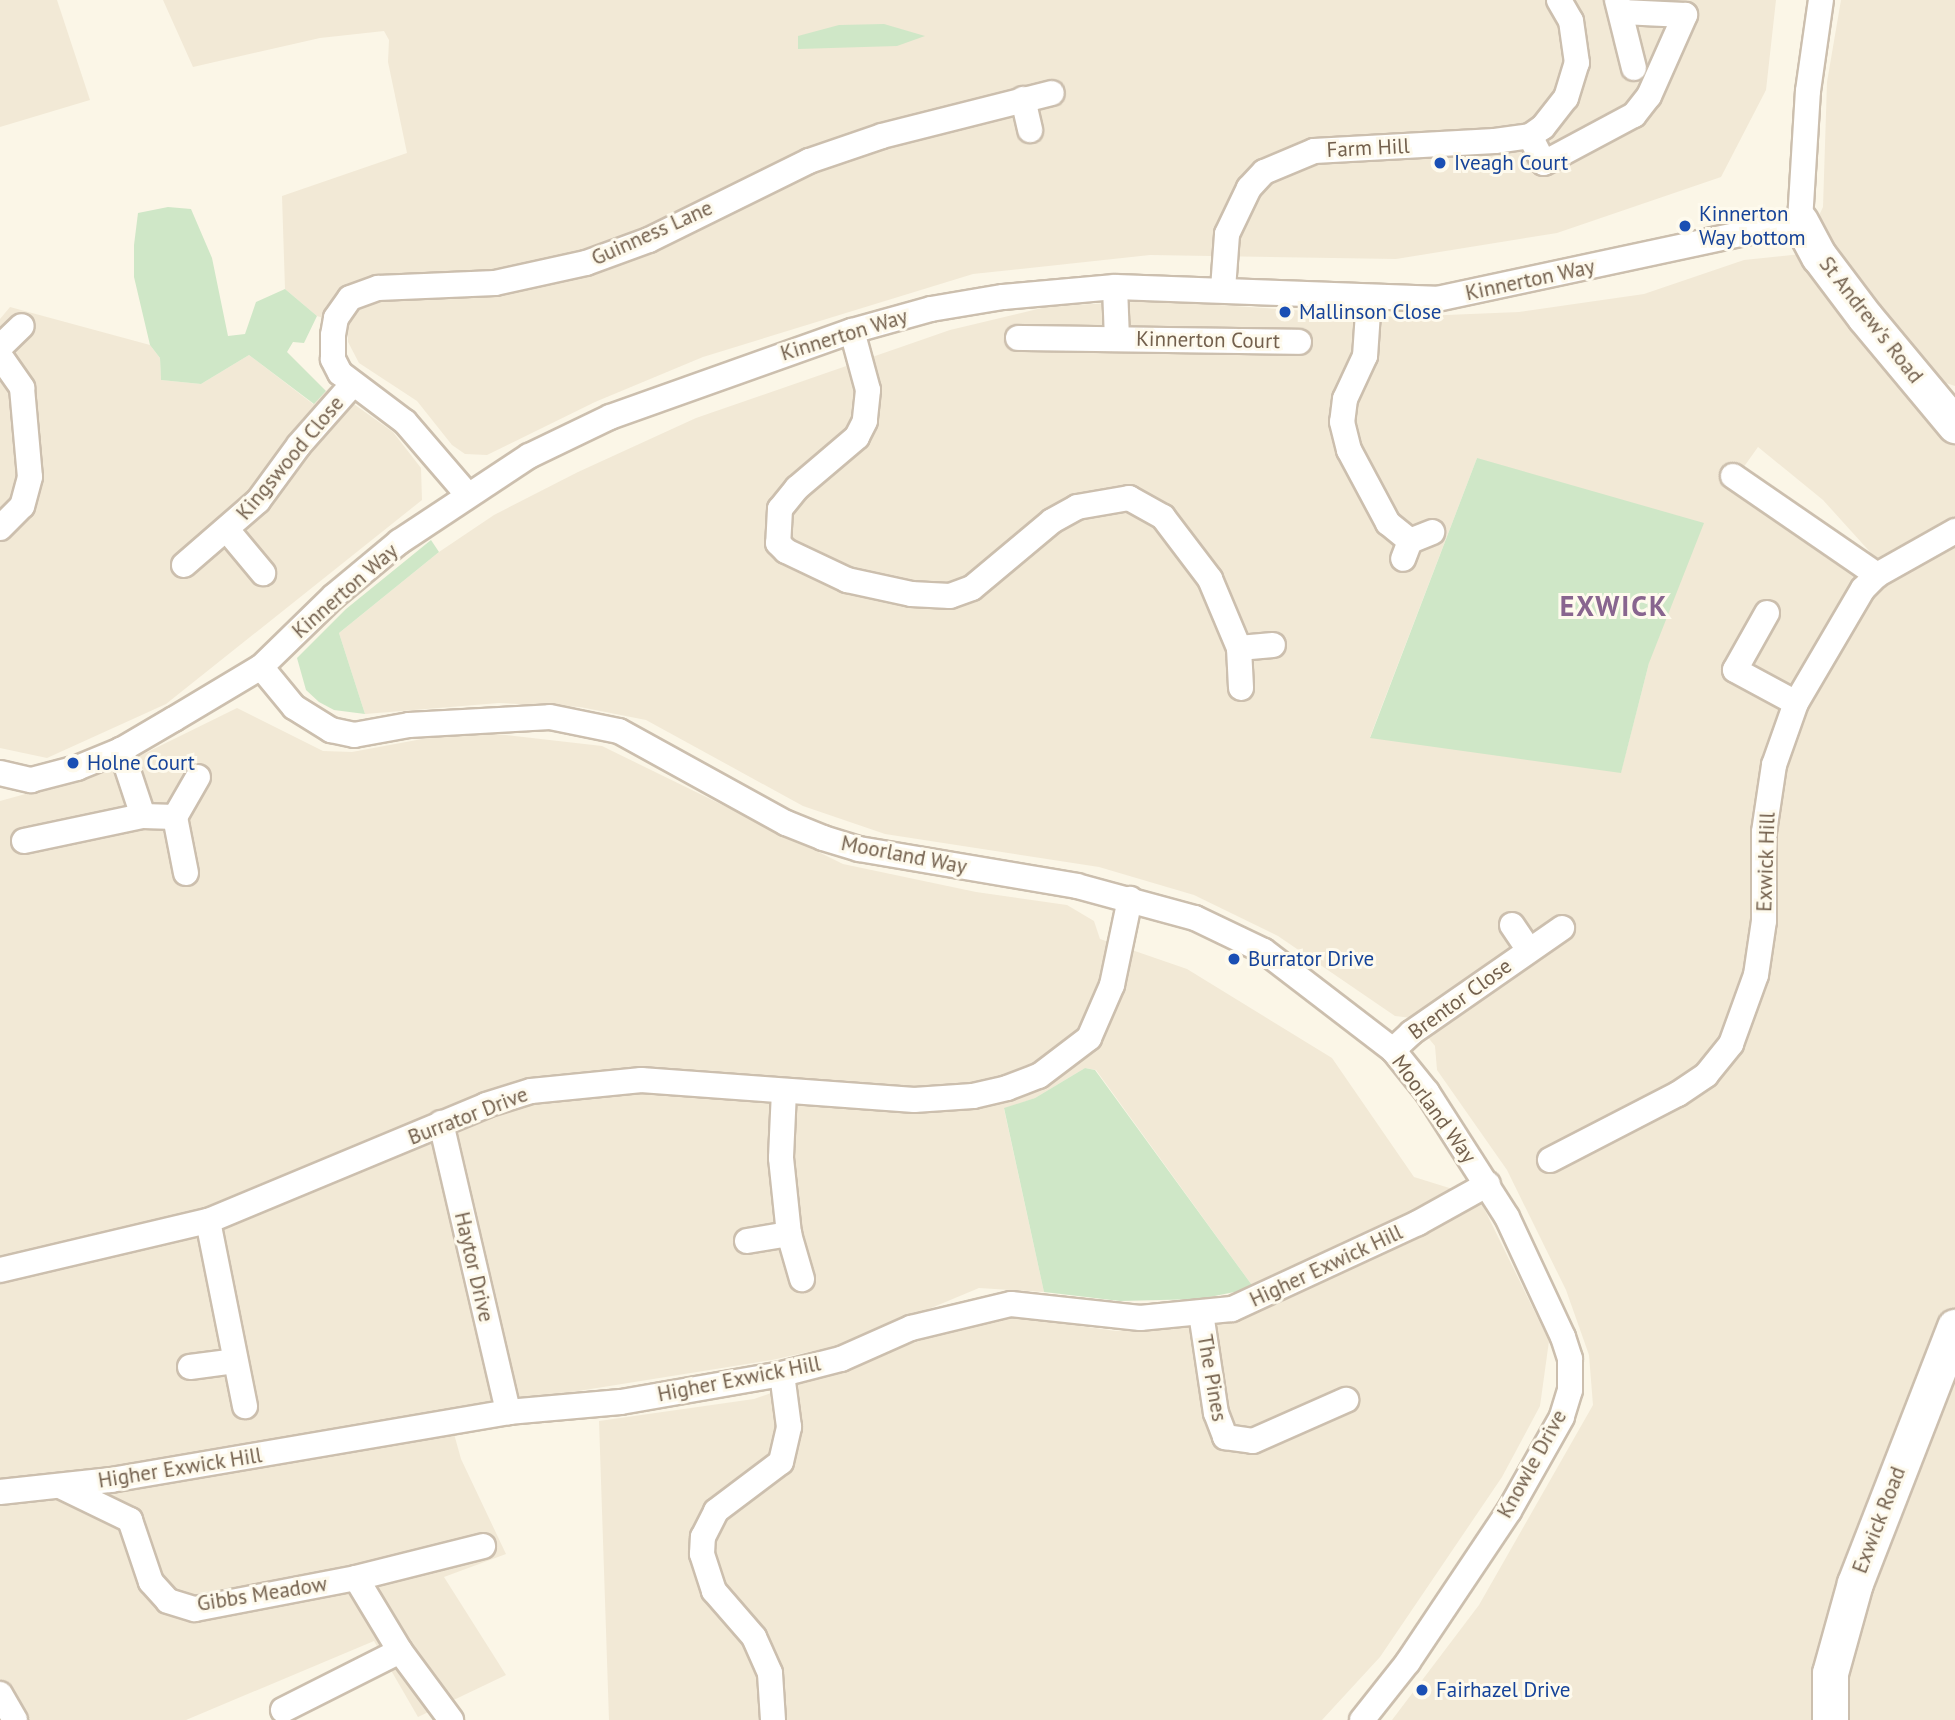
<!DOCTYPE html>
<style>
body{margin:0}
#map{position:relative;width:1955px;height:1720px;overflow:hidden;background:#fbf6e7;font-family:"PT Sans",sans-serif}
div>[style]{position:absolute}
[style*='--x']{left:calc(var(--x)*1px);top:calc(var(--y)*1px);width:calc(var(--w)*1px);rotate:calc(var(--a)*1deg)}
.residential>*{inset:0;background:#f2e9d6}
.green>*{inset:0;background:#cfe7c7}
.roads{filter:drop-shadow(2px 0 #ccbfae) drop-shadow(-2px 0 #ccbfae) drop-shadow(0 2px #ccbfae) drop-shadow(0 -2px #ccbfae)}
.street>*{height:24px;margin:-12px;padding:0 12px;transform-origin:12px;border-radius:12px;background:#fff}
.secondary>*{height:35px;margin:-17.5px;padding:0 17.5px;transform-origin:17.5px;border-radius:17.5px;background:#fff}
.dots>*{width:19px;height:19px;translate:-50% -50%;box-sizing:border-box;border:4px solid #fefaed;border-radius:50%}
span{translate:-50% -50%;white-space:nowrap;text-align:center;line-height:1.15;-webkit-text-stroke:6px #fefaed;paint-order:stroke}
.street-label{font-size:21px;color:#73604d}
.transit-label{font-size:21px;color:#164399}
.left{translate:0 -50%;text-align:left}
.district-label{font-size:28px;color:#88658f;font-weight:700;letter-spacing:2px}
</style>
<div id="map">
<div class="residential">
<div style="clip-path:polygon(0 0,57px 0,90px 100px,0 127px)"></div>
<div style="clip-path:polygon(163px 0,1776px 0,1766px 90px,1721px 177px,1557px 233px,1396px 259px,1150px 255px,973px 274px,703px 357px,595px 402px,487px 455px,465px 454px,452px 445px,417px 401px,359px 363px,348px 342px,348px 326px,317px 316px,285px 289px,282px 196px,407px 153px,388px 62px,389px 40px,384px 31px,320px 38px,193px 67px)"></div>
<div style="clip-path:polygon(evenodd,1841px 0,1955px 0,1955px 386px,1943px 382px,1911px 391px,1955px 446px,1955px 517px,1880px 563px,1823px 500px,1758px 447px,1733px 482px,1866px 574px,1955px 540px,1955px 1720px,1392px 1720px,1479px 1605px,1593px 1405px,1589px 1355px,1566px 1290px,1507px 1170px,1437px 1070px,1435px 1046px,1412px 1018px,1395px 1016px,1278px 936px,1194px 895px,1099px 867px,885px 834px,803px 806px,646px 720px,580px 707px,499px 703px,365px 714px,339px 633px,439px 552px,494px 515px,578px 472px,696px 418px,950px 330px,1050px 306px,1158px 301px,1398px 317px,1519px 312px,1644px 294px,1744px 260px,1801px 254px,1823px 207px,1827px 82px,1841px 0,1477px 458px,1649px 663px,1621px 772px,1370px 737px,1477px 458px)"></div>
<div style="clip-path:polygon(10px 307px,150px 345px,160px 358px,161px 380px,201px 384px,249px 355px,313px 404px,330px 387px,393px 432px,421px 468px,422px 500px,166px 704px,47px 758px,0 748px,0 319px)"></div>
<div style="clip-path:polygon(237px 708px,323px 751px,352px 752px,449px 734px,497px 734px,602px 746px,843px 864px,976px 892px,1067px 905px,1094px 921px,1100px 939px,1187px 969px,1332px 1058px,1414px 1177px,1459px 1191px,1254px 1288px,1096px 1070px,1085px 1068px,1035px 1098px,1004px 1109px,1044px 1292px,979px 1288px,845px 1344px,772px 1360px,448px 1412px,461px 1459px,506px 1554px,444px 1577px,506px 1675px,418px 1717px,374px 1641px,186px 1720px,0 1720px,0 801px,109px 771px)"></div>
<div style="clip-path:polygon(1480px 1200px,1549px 1341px,1540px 1406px,1502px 1477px,1380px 1657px,1322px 1720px,609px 1720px,599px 1421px,754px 1399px,996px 1314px,1116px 1331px,1224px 1319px)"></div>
</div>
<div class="green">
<div style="clip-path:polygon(884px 24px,925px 36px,897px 46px,798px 49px,798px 36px,839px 25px)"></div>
<div style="clip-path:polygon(168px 207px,191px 209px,212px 258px,228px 336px,245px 334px,256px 302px,285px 289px,317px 316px,304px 343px,293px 342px,287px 352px,326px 391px,314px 404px,249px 355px,201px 384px,161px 380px,160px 358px,150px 345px,134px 277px,134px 245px,138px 213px)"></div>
<div style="clip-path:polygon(1477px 458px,1704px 523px,1649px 663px,1621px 773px,1370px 738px)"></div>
<div style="clip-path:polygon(431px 540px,439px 552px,339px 633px,365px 714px,334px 710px,319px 702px,306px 690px,297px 658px,346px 609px)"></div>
<div style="clip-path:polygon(1085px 1068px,1095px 1070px,1254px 1288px,1200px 1299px,1120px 1301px,1044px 1292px,1004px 1108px,1035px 1098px)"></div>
</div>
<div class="roads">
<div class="street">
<div style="--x:1617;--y:0;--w:70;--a:76"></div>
<div style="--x:1023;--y:99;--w:32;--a:77"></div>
<div style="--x:1530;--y:136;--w:30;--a:63"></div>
<div style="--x:1544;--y:163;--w:102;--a:-28.1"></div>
<div style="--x:1634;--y:115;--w:24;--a:-52"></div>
<div style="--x:1649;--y:96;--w:89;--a:-66"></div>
<div style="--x:1685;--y:15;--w:63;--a:-177.3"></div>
<div style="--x:1115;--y:287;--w:51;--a:87.8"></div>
<div style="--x:1223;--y:289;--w:55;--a:-85.8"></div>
<div style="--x:1227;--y:234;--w:51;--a:-64.4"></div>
<div style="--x:1249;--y:188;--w:22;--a:-47"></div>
<div style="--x:1264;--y:172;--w:54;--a:-22.8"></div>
<div style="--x:1314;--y:151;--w:181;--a:-3.2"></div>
<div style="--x:1495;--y:141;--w:35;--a:-8"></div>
<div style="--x:1530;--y:136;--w:16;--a:-35"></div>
<div style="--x:1543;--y:127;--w:37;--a:-52"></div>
<div style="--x:1566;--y:98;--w:37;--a:-73"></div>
<div style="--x:1577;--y:63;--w:42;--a:-98.1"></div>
<div style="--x:1571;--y:21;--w:24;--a:-120"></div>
<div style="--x:1369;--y:298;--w:58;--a:93.9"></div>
<div style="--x:1365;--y:356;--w:47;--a:114.9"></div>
<div style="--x:1345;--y:399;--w:23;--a:97"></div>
<div style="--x:1342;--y:422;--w:29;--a:76"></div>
<div style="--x:1349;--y:450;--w:83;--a:61.9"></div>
<div style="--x:1388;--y:523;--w:28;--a:39"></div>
<div style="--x:1410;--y:541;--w:19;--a:111"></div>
<div style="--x:852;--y:331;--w:61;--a:74.8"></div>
<div style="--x:868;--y:390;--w:31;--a:96"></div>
<div style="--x:865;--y:421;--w:18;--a:117"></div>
<div style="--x:857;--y:437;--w:79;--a:139.6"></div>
<div style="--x:797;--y:488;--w:27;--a:129"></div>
<div style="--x:780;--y:509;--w:34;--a:93"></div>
<div style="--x:778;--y:543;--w:11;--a:45"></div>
<div style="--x:786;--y:551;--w:68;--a:25.4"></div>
<div style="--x:847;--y:580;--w:66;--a:12.3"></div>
<div style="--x:911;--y:594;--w:39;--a:3"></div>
<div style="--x:950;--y:596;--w:23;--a:-20"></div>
<div style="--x:972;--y:588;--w:104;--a:-39.9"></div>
<div style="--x:1052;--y:521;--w:29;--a:-29"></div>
<div style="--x:1077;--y:507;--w:53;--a:-9.8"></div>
<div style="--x:1129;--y:498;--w:39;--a:29"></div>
<div style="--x:1163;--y:517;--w:78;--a:52.8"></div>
<div style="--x:1210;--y:579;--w:75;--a:67.2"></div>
<div style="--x:1239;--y:648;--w:40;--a:87.1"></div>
<div style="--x:1018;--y:338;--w:281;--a:0.8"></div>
<div style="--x:0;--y:347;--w:30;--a:-44"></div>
<div style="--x:0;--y:356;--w:39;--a:55"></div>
<div style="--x:22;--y:388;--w:89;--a:84.9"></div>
<div style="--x:30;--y:477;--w:30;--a:105"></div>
<div style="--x:22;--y:506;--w:31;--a:135"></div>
<div style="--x:1733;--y:476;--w:175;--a:34.5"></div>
<div style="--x:467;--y:494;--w:95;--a:-130.7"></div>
<div style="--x:405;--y:422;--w:81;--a:-143"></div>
<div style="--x:340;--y:373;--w:16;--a:-117"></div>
<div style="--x:333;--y:359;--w:24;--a:-90"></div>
<div style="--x:333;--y:335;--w:17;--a:-80"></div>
<div style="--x:336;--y:318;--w:24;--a:-55"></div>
<div style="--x:350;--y:298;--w:30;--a:-20"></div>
<div style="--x:378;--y:288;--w:117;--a:-2.4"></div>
<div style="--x:495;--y:283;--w:93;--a:-12.4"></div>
<div style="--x:586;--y:263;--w:67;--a:-20.1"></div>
<div style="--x:649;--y:240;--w:178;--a:-26.3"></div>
<div style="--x:809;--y:161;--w:77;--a:-18.9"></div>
<div style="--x:882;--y:136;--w:175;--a:-14.2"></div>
<div style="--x:228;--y:531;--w:55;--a:50.2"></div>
<div style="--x:1410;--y:541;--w:24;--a:-22"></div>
<div style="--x:184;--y:565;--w:98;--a:-40.9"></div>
<div style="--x:258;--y:501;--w:69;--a:-53.8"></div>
<div style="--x:299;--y:445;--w:79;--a:-48.6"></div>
<div style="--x:1767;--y:613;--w:65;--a:119.3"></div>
<div style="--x:1735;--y:670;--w:69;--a:28.4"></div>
<div style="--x:1239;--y:648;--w:34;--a:-5"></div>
<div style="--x:261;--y:667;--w:52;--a:50.5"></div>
<div style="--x:294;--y:707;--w:44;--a:31.9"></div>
<div style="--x:331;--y:730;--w:24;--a:12"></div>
<div style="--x:354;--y:735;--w:56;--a:-10.3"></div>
<div style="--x:409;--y:725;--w:141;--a:-3.2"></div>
<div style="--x:550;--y:717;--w:70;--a:11.5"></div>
<div style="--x:619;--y:731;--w:191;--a:28.9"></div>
<div style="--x:786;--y:823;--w:40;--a:22"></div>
<div style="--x:823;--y:838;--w:38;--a:17"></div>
<div style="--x:859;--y:849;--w:221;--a:9.6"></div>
<div style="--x:1077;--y:886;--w:122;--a:15.2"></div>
<div style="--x:1195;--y:918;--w:76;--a:25.6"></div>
<div style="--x:1264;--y:951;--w:163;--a:37.5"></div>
<div style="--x:1393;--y:1050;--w:54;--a:51"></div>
<div style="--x:1427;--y:1092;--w:148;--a:57.4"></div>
<div style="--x:1507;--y:1217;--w:132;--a:65"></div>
<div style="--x:1563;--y:1337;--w:23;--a:72"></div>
<div style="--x:1570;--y:1359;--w:31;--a:90"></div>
<div style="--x:1570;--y:1390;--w:28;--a:107"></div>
<div style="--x:1562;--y:1417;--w:108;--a:119.4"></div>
<div style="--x:1509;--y:1511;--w:182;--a:123.8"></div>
<div style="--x:1408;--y:1662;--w:74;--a:128.4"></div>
<div style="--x:0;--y:773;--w:32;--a:13"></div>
<div style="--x:31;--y:780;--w:48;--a:-14.6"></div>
<div style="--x:77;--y:768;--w:48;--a:-22.2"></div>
<div style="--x:121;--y:750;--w:61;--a:-30.3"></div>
<div style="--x:174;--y:719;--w:101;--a:-30.9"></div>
<div style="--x:261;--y:667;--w:102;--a:-44.2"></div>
<div style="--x:334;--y:596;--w:85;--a:-39.7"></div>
<div style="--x:399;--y:542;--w:156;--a:-33.5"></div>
<div style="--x:529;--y:456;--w:90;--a:-25.7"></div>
<div style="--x:610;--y:417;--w:257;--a:-19.6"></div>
<div style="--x:852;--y:331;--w:82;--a:-15.6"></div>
<div style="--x:931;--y:309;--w:73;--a:-9.5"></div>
<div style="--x:1003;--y:297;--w:112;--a:-5.1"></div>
<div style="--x:1115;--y:287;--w:322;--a:2.1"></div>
<div style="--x:1437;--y:299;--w:371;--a:-12.1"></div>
<div style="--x:1800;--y:221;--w:130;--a:-86.5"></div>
<div style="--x:1808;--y:91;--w:92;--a:-81.9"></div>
<div style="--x:143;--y:816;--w:32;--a:2"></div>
<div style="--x:175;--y:817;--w:57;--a:78.9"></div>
<div style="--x:175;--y:817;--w:46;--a:-60.1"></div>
<div style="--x:24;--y:841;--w:122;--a:-11.9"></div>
<div style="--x:143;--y:816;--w:70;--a:-108.4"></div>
<div style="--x:1512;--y:925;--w:29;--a:56"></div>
<div style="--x:1393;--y:1050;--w:25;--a:-43"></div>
<div style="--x:1411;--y:1033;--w:184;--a:-34.8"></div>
<div style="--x:784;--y:1091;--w:67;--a:92.6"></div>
<div style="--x:781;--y:1158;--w:76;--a:84"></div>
<div style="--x:789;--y:1234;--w:47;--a:73.9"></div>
<div style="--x:441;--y:1123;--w:297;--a:76.9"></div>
<div style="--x:1550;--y:1160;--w:144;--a:-27.3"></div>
<div style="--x:1678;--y:1094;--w:34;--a:-34"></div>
<div style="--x:1706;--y:1075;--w:40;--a:-51"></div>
<div style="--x:1731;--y:1044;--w:73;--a:-70.1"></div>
<div style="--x:1756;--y:975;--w:55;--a:-81.6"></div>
<div style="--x:1764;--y:921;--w:89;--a:-90"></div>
<div style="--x:1764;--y:832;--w:68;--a:-81.5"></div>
<div style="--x:1774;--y:765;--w:66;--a:-70.5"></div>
<div style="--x:1796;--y:703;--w:132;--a:-59.6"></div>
<div style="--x:1863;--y:589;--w:20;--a:-45"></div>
<div style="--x:1877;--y:575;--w:90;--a:-29.4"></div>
<div style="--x:208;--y:1221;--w:189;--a:78.7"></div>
<div style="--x:747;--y:1241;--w:43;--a:-9.5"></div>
<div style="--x:0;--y:1270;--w:214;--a:-13.3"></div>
<div style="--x:208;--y:1221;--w:301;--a:-22.6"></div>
<div style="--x:486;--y:1105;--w:47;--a:-17.3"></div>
<div style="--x:531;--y:1091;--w:111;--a:-5.7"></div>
<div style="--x:641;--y:1080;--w:274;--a:4.2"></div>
<div style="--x:914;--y:1100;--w:59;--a:-3.9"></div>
<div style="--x:973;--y:1096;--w:35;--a:-13"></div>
<div style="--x:1007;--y:1088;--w:34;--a:-21"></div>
<div style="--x:1039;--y:1076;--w:63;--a:-37.2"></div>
<div style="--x:1089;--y:1038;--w:58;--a:-66.5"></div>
<div style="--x:1112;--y:985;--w:88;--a:-78.2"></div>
<div style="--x:1201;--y:1313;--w:101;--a:81.5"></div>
<div style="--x:1216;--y:1413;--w:26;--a:69"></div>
<div style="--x:1225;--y:1437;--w:28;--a:8"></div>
<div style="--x:1253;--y:1441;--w:102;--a:-23.8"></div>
<div style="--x:190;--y:1367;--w:45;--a:-7.6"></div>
<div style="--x:60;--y:1486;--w:78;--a:25.9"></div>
<div style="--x:130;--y:1520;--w:65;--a:71.3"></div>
<div style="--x:151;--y:1582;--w:25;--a:48"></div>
<div style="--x:168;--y:1601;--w:28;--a:17"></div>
<div style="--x:195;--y:1609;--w:164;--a:-10.9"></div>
<div style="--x:356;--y:1578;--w:85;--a:58.9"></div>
<div style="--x:400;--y:1651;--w:86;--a:53.5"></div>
<div style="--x:0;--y:1492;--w:112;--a:-6.2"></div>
<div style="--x:111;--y:1480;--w:403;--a:-9.7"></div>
<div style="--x:508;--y:1412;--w:113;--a:-5.1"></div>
<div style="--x:621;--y:1402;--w:163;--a:-9.9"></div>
<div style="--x:782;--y:1374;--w:61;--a:-14.3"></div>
<div style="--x:841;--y:1359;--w:77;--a:-23.9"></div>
<div style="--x:911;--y:1328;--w:103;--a:-13.5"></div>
<div style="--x:1011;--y:1304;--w:130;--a:6.2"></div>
<div style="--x:1140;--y:1318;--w:92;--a:-5.6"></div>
<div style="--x:1232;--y:1309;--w:205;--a:-24.8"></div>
<div style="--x:1418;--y:1223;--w:80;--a:-29.1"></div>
<div style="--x:356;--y:1578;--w:131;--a:-14.1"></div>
<div style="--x:0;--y:1694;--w:30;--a:60"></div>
<div style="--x:283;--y:1710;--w:131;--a:-26.8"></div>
<div style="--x:773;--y:1720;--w:47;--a:-93.7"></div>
<div style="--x:770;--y:1673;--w:39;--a:-114"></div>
<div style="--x:754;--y:1637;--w:61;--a:-131"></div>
<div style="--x:714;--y:1591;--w:39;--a:-108"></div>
<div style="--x:702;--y:1554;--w:17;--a:-87"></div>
<div style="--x:703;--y:1537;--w:29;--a:-63"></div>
<div style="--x:716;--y:1511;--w:81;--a:-37"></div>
<div style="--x:781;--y:1462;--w:36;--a:-77"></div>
<div style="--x:789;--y:1427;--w:53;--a:-97.5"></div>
</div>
<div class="secondary">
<div style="--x:1800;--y:221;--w:40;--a:62"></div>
<div style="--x:1819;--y:256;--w:76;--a:53"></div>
<div style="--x:1865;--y:317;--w:141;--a:50.2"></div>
<div style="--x:1830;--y:1720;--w:47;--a:-90"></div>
<div style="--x:1830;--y:1673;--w:93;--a:-74.5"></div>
<div style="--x:1855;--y:1583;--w:275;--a:-68.7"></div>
</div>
</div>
<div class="dots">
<div style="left:1440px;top:163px;background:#1a4fb4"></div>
<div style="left:1685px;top:226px;background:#1a4fb4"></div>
<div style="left:1285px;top:312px;background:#1a4fb4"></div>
<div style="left:73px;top:763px;background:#1a4fb4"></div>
<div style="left:1234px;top:959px;background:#1a4fb4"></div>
<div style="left:1422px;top:1690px;background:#1a4fb4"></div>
</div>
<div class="street-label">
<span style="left:1368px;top:148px;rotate:-3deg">Farm Hill</span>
<span style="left:652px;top:233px;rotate:-24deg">Guinness Lane</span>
<span style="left:1530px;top:280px;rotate:-12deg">Kinnerton Way</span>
<span style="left:1871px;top:320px;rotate:52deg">St Andrew's Road</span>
<span style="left:844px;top:335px;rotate:-17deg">Kinnerton Way</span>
<span style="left:1208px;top:340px;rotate:1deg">Kinnerton Court</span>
<span style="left:290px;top:458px;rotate:-50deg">Kingswood Close</span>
<span style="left:345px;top:591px;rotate:-41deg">Kinnerton Way</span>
<span style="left:904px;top:855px;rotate:11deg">Moorland Way</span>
<span style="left:1766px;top:862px;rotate:-88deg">Exwick Hill</span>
<span style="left:1460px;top:999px;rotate:-36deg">Brentor Close</span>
<span style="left:1434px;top:1109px;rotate:54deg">Moorland Way</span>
<span style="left:468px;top:1116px;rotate:-21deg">Burrator Drive</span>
<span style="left:1326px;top:1266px;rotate:-25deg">Higher Exwick Hill</span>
<span style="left:474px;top:1267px;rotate:77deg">Haytor Drive</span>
<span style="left:1212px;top:1378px;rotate:80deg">The Pines</span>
<span style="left:739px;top:1379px;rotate:-11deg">Higher Exwick Hill</span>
<span style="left:1532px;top:1464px;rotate:-61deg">Knowle Drive</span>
<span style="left:180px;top:1468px;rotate:-9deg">Higher Exwick Hill</span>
<span style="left:1879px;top:1520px;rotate:-69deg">Exwick Road</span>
<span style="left:262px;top:1594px;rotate:-9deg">Gibbs Meadow</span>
</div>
<div class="transit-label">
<span class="left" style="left:1454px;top:163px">Iveagh Court</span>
<span class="left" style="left:1699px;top:226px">Kinnerton<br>Way bottom</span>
<span class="left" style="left:1299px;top:312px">Mallinson Close</span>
<span class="left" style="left:87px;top:763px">Holne Court</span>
<span class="left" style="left:1248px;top:959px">Burrator Drive</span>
<span class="left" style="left:1436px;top:1690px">Fairhazel Drive</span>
</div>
<div class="district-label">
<span style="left:1614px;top:606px">EXWICK</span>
</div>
</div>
